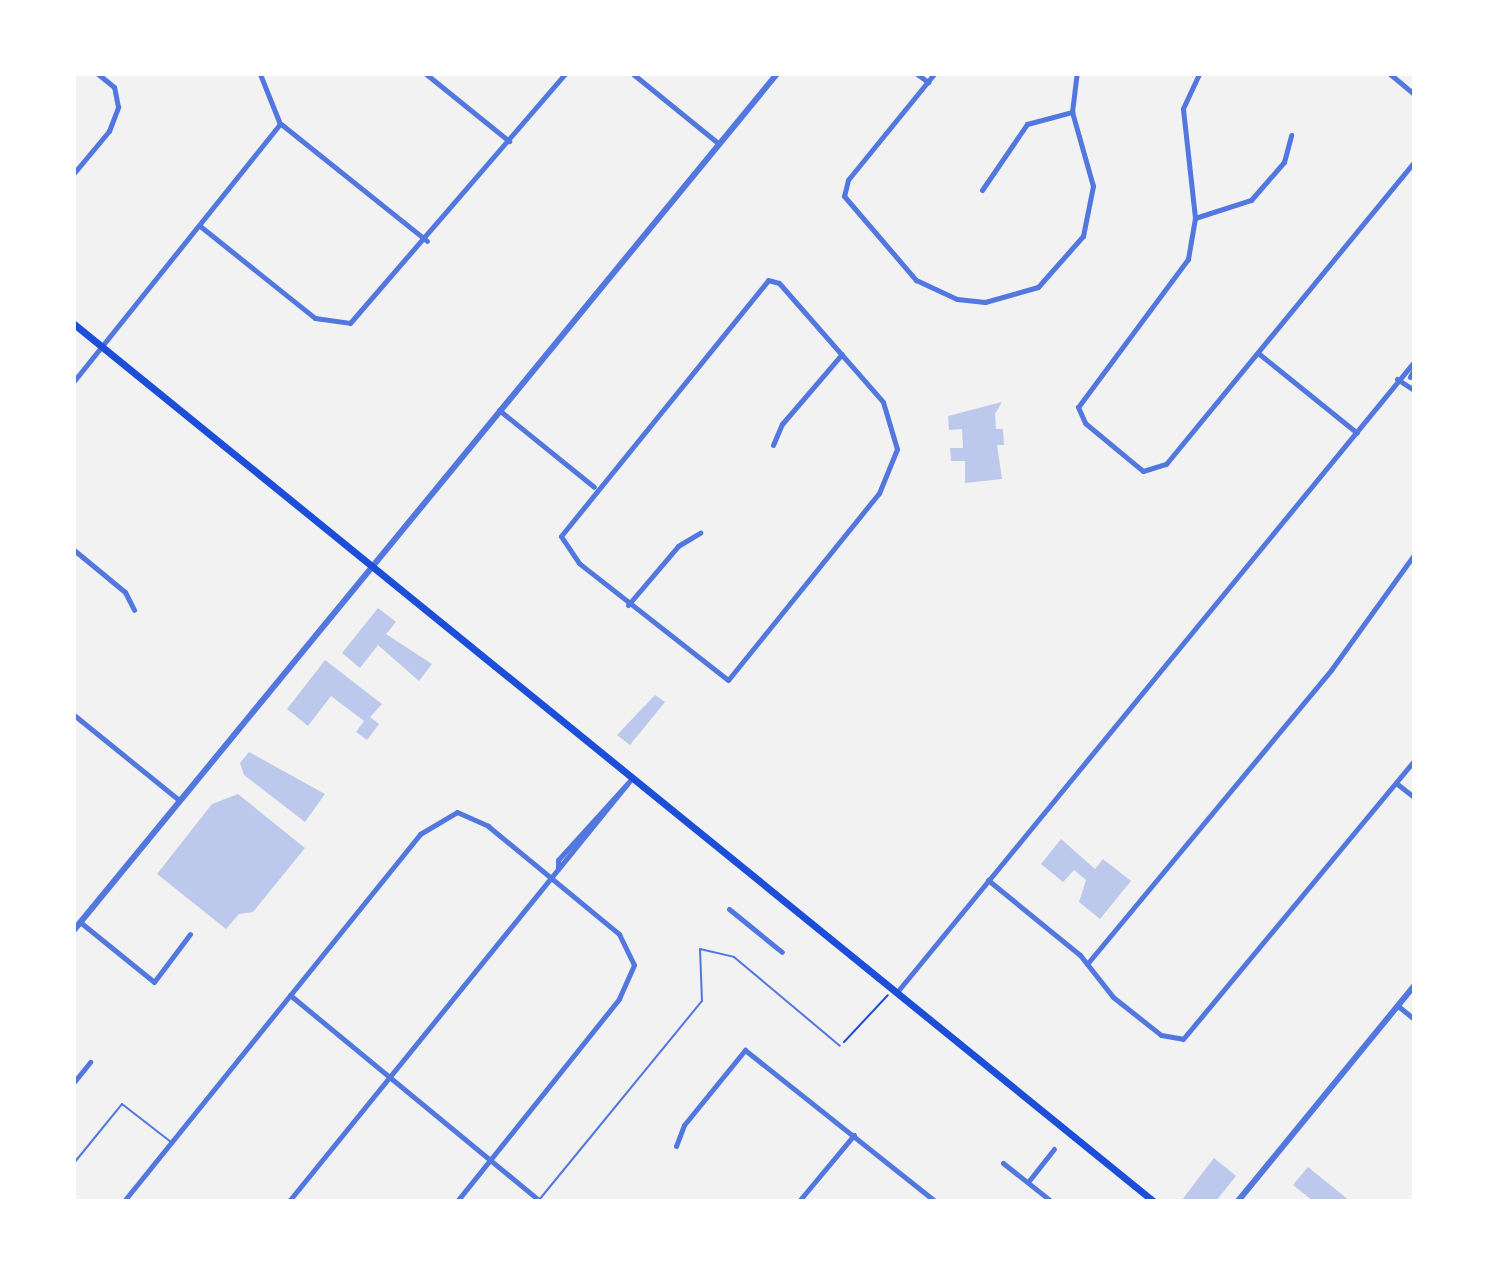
<!DOCTYPE html>
<style>
body{margin:0}
#map{position:relative;width:1488px;height:1275px;overflow:hidden;background:#f2f2f2;font-family:Literata,serif}
div>[style]{position:absolute}
[style*='--x']{left:calc(var(--x)*1px);top:calc(var(--y)*1px);width:calc(var(--w)*1px);rotate:calc(var(--a)*1deg)}
.building>*{inset:0;background:#bdc9ec}
.path>*{height:2px;margin:-1px;padding:0 1px;transform-origin:1px;border-radius:1px;background:#1d4ed8}
.service>*{height:2px;margin:-1px;padding:0 1px;transform-origin:1px;border-radius:1px;background:#5277de}
.minor>*{height:5px;margin:-2.5px;padding:0 2.5px;transform-origin:2.5px;border-radius:2.5px;background:#5277de}
.tertiary>*{height:6px;margin:-3px;padding:0 3px;transform-origin:3px;border-radius:3px;background:#5277de}
.secondary>*{height:7px;margin:-3.5px;padding:0 3.5px;transform-origin:3.5px;border-radius:3.5px;background:#1d4ed8}
span{translate:-50% -50%;white-space:nowrap;text-align:center;line-height:1.15;-webkit-text-stroke:8px #fff;paint-order:stroke}
.frame{position:absolute;inset:0;border:76px solid #fff;pointer-events:none}
</style>
<div id="map">
<div class="building">
<div style="clip-path:polygon(1002px 402px,995px 414px,996px 429px,1003px 429px,1004px 445px,997px 445px,1002px 479px,965px 483px,965px 461px,951px 461px,950px 448px,963px 448px,962px 429px,949px 430px,948px 416px)"></div>
<div style="clip-path:polygon(378px 608px,396px 622px,386px 634px,432px 664px,419px 681px,378px 645px,360px 668px,342px 653px)"></div>
<div style="clip-path:polygon(325px 660px,382px 704px,370px 717px,379px 724px,367px 740px,356px 732px,364px 721px,331px 696px,308px 726px,287px 709px)"></div>
<div style="clip-path:polygon(655px 695px,665px 702px,630px 745px,617px 735px)"></div>
<div style="clip-path:polygon(249px 752px,325px 794px,305px 822px,244px 775px,240px 763px)"></div>
<div style="clip-path:polygon(238px 794px,305px 848px,253px 912px,239px 914px,226px 929px,157px 874px,212px 804px)"></div>
<div style="clip-path:polygon(1061px 839px,1095px 869px,1103px 859px,1131px 881px,1100px 919px,1079px 902px,1086px 880px,1074px 870px,1063px 882px,1041px 864px)"></div>
<div style="clip-path:polygon(1214px 1158px,1236px 1176px,1216px 1201px,1181px 1201px)"></div>
<div style="clip-path:polygon(1308px 1167px,1350px 1201px,1313px 1201px,1293px 1185px)"></div>
</div>
<div class="path">
<div style="--x:844;--y:1042;--w:64;--a:-46.9"></div>
</div>
<div class="service">
<div style="--x:74;--y:1163;--w:76;--a:-50.9"></div>
<div style="--x:122;--y:1104;--w:62;--a:37.8"></div>
<div style="--x:539;--y:1200;--w:257;--a:-50.7"></div>
<div style="--x:702;--y:1001;--w:52;--a:-92.2"></div>
<div style="--x:700;--y:949;--w:35;--a:13"></div>
<div style="--x:734;--y:957;--w:138;--a:40"></div>
</div>
<div class="minor">
<div style="--x:426;--y:74;--w:107;--a:38.9"></div>
<div style="--x:633;--y:74;--w:111;--a:39.1"></div>
<div style="--x:917;--y:74;--w:14;--a:36"></div>
<div style="--x:934;--y:74;--w:136;--a:129.1"></div>
<div style="--x:848;--y:180;--w:16;--a:104"></div>
<div style="--x:844;--y:196;--w:111;--a:49.4"></div>
<div style="--x:916;--y:280;--w:45;--a:24.9"></div>
<div style="--x:957;--y:299;--w:28;--a:6"></div>
<div style="--x:985;--y:302;--w:55;--a:-15.8"></div>
<div style="--x:1038;--y:287;--w:68;--a:-48.6"></div>
<div style="--x:1083;--y:236;--w:51;--a:-78.7"></div>
<div style="--x:1093;--y:186;--w:77;--a:-105.8"></div>
<div style="--x:1072;--y:112;--w:38;--a:-83"></div>
<div style="--x:1199;--y:74;--w:38;--a:115"></div>
<div style="--x:1183;--y:109;--w:110;--a:83.7"></div>
<div style="--x:1195;--y:218;--w:42;--a:99.7"></div>
<div style="--x:1188;--y:259;--w:184;--a:126.6"></div>
<div style="--x:1078;--y:407;--w:17;--a:66"></div>
<div style="--x:1085;--y:423;--w:75;--a:39.6"></div>
<div style="--x:1143;--y:471;--w:24;--a:-17"></div>
<div style="--x:1166;--y:464;--w:391;--a:-50.6"></div>
<div style="--x:1390;--y:74;--w:31;--a:40"></div>
<div style="--x:281;--y:124;--w:187;--a:38.7"></div>
<div style="--x:74;--y:173;--w:55;--a:-50.2"></div>
<div style="--x:109;--y:131;--w:26;--a:-69"></div>
<div style="--x:118;--y:107;--w:20;--a:-101"></div>
<div style="--x:114;--y:87;--w:21;--a:-141"></div>
<div style="--x:982;--y:190;--w:80;--a:-55.7"></div>
<div style="--x:1027;--y:124;--w:47;--a:-14.9"></div>
<div style="--x:1195;--y:218;--w:59;--a:-17.8"></div>
<div style="--x:1251;--y:200;--w:50;--a:-49"></div>
<div style="--x:1284;--y:162;--w:28;--a:-75"></div>
<div style="--x:200;--y:226;--w:147;--a:38.7"></div>
<div style="--x:315;--y:318;--w:35;--a:8"></div>
<div style="--x:350;--y:323;--w:329;--a:-49.2"></div>
<div style="--x:768;--y:280;--w:11;--a:15"></div>
<div style="--x:779;--y:283;--w:158;--a:48.8"></div>
<div style="--x:883;--y:402;--w:49;--a:73.4"></div>
<div style="--x:897;--y:449;--w:48;--a:112.2"></div>
<div style="--x:879;--y:493;--w:240;--a:128.9"></div>
<div style="--x:728;--y:680;--w:189;--a:-141.9"></div>
<div style="--x:579;--y:563;--w:32;--a:-124"></div>
<div style="--x:561;--y:536;--w:329;--a:-51"></div>
<div style="--x:1258;--y:353;--w:127;--a:38.9"></div>
<div style="--x:1410;--y:377;--w:9;--a:-63"></div>
<div style="--x:1397;--y:379;--w:20;--a:33"></div>
<div style="--x:74;--y:381;--w:329;--a:-51.3"></div>
<div style="--x:280;--y:124;--w:54;--a:-111.8"></div>
<div style="--x:499;--y:410;--w:122;--a:39"></div>
<div style="--x:773;--y:445;--w:23;--a:-67"></div>
<div style="--x:782;--y:424;--w:92;--a:-49.4"></div>
<div style="--x:74;--y:550;--w:66;--a:39.5"></div>
<div style="--x:125;--y:592;--w:20;--a:63"></div>
<div style="--x:628;--y:605;--w:77;--a:-49.7"></div>
<div style="--x:678;--y:546;--w:26;--a:-31"></div>
<div style="--x:74;--y:715;--w:135;--a:39"></div>
<div style="--x:1396;--y:783;--w:23;--a:38"></div>
<div style="--x:558;--y:869;--w:9;--a:-90"></div>
<div style="--x:558;--y:860;--w:103;--a:-47.8"></div>
<div style="--x:988;--y:880;--w:119;--a:39.2"></div>
<div style="--x:1080;--y:955;--w:53;--a:51.8"></div>
<div style="--x:1113;--y:997;--w:61;--a:38.4"></div>
<div style="--x:1161;--y:1035;--w:22;--a:10"></div>
<div style="--x:1183;--y:1039;--w:361;--a:-50.3"></div>
<div style="--x:729;--y:909;--w:68;--a:39.1"></div>
<div style="--x:80;--y:922;--w:95;--a:39"></div>
<div style="--x:154;--y:982;--w:60;--a:-53.1"></div>
<div style="--x:1087;--y:964;--w:382;--a:-50.3"></div>
<div style="--x:1331;--y:670;--w:142;--a:-54.2"></div>
<div style="--x:897;--y:992;--w:815;--a:-50.63"></div>
<div style="--x:290;--y:995;--w:324;--a:39.5"></div>
<div style="--x:1398;--y:1006;--w:21;--a:39"></div>
<div style="--x:74;--y:1082;--w:26;--a:-51"></div>
<div style="--x:676;--y:1146;--w:22;--a:-69"></div>
<div style="--x:684;--y:1125;--w:97;--a:-50.9"></div>
<div style="--x:745;--y:1050;--w:243;--a:38.5"></div>
<div style="--x:1003;--y:1163;--w:61;--a:38.4"></div>
<div style="--x:1028;--y:1182;--w:42;--a:-51.8"></div>
<div style="--x:124;--y:1201;--w:471;--a:-51.1"></div>
<div style="--x:420;--y:834;--w:43;--a:-30.7"></div>
<div style="--x:457;--y:812;--w:34;--a:24"></div>
<div style="--x:488;--y:826;--w:170;--a:39.5"></div>
<div style="--x:619;--y:934;--w:34;--a:64"></div>
<div style="--x:634;--y:965;--w:37;--a:114"></div>
<div style="--x:619;--y:999;--w:259;--a:128.7"></div>
<div style="--x:289;--y:1201;--w:545;--a:-50.96"></div>
<div style="--x:799;--y:1201;--w:86;--a:-50.2"></div>
</div>
<div class="tertiary">
<div style="--x:74;--y:930;--w:1108;--a:-50.61"></div>
<div style="--x:1238;--y:1201;--w:278;--a:-50.7"></div>
</div>
<div class="secondary">
<div style="--x:74;--y:324;--w:1390;--a:39.1"></div>
</div>
<div class="frame"></div>
</div>
